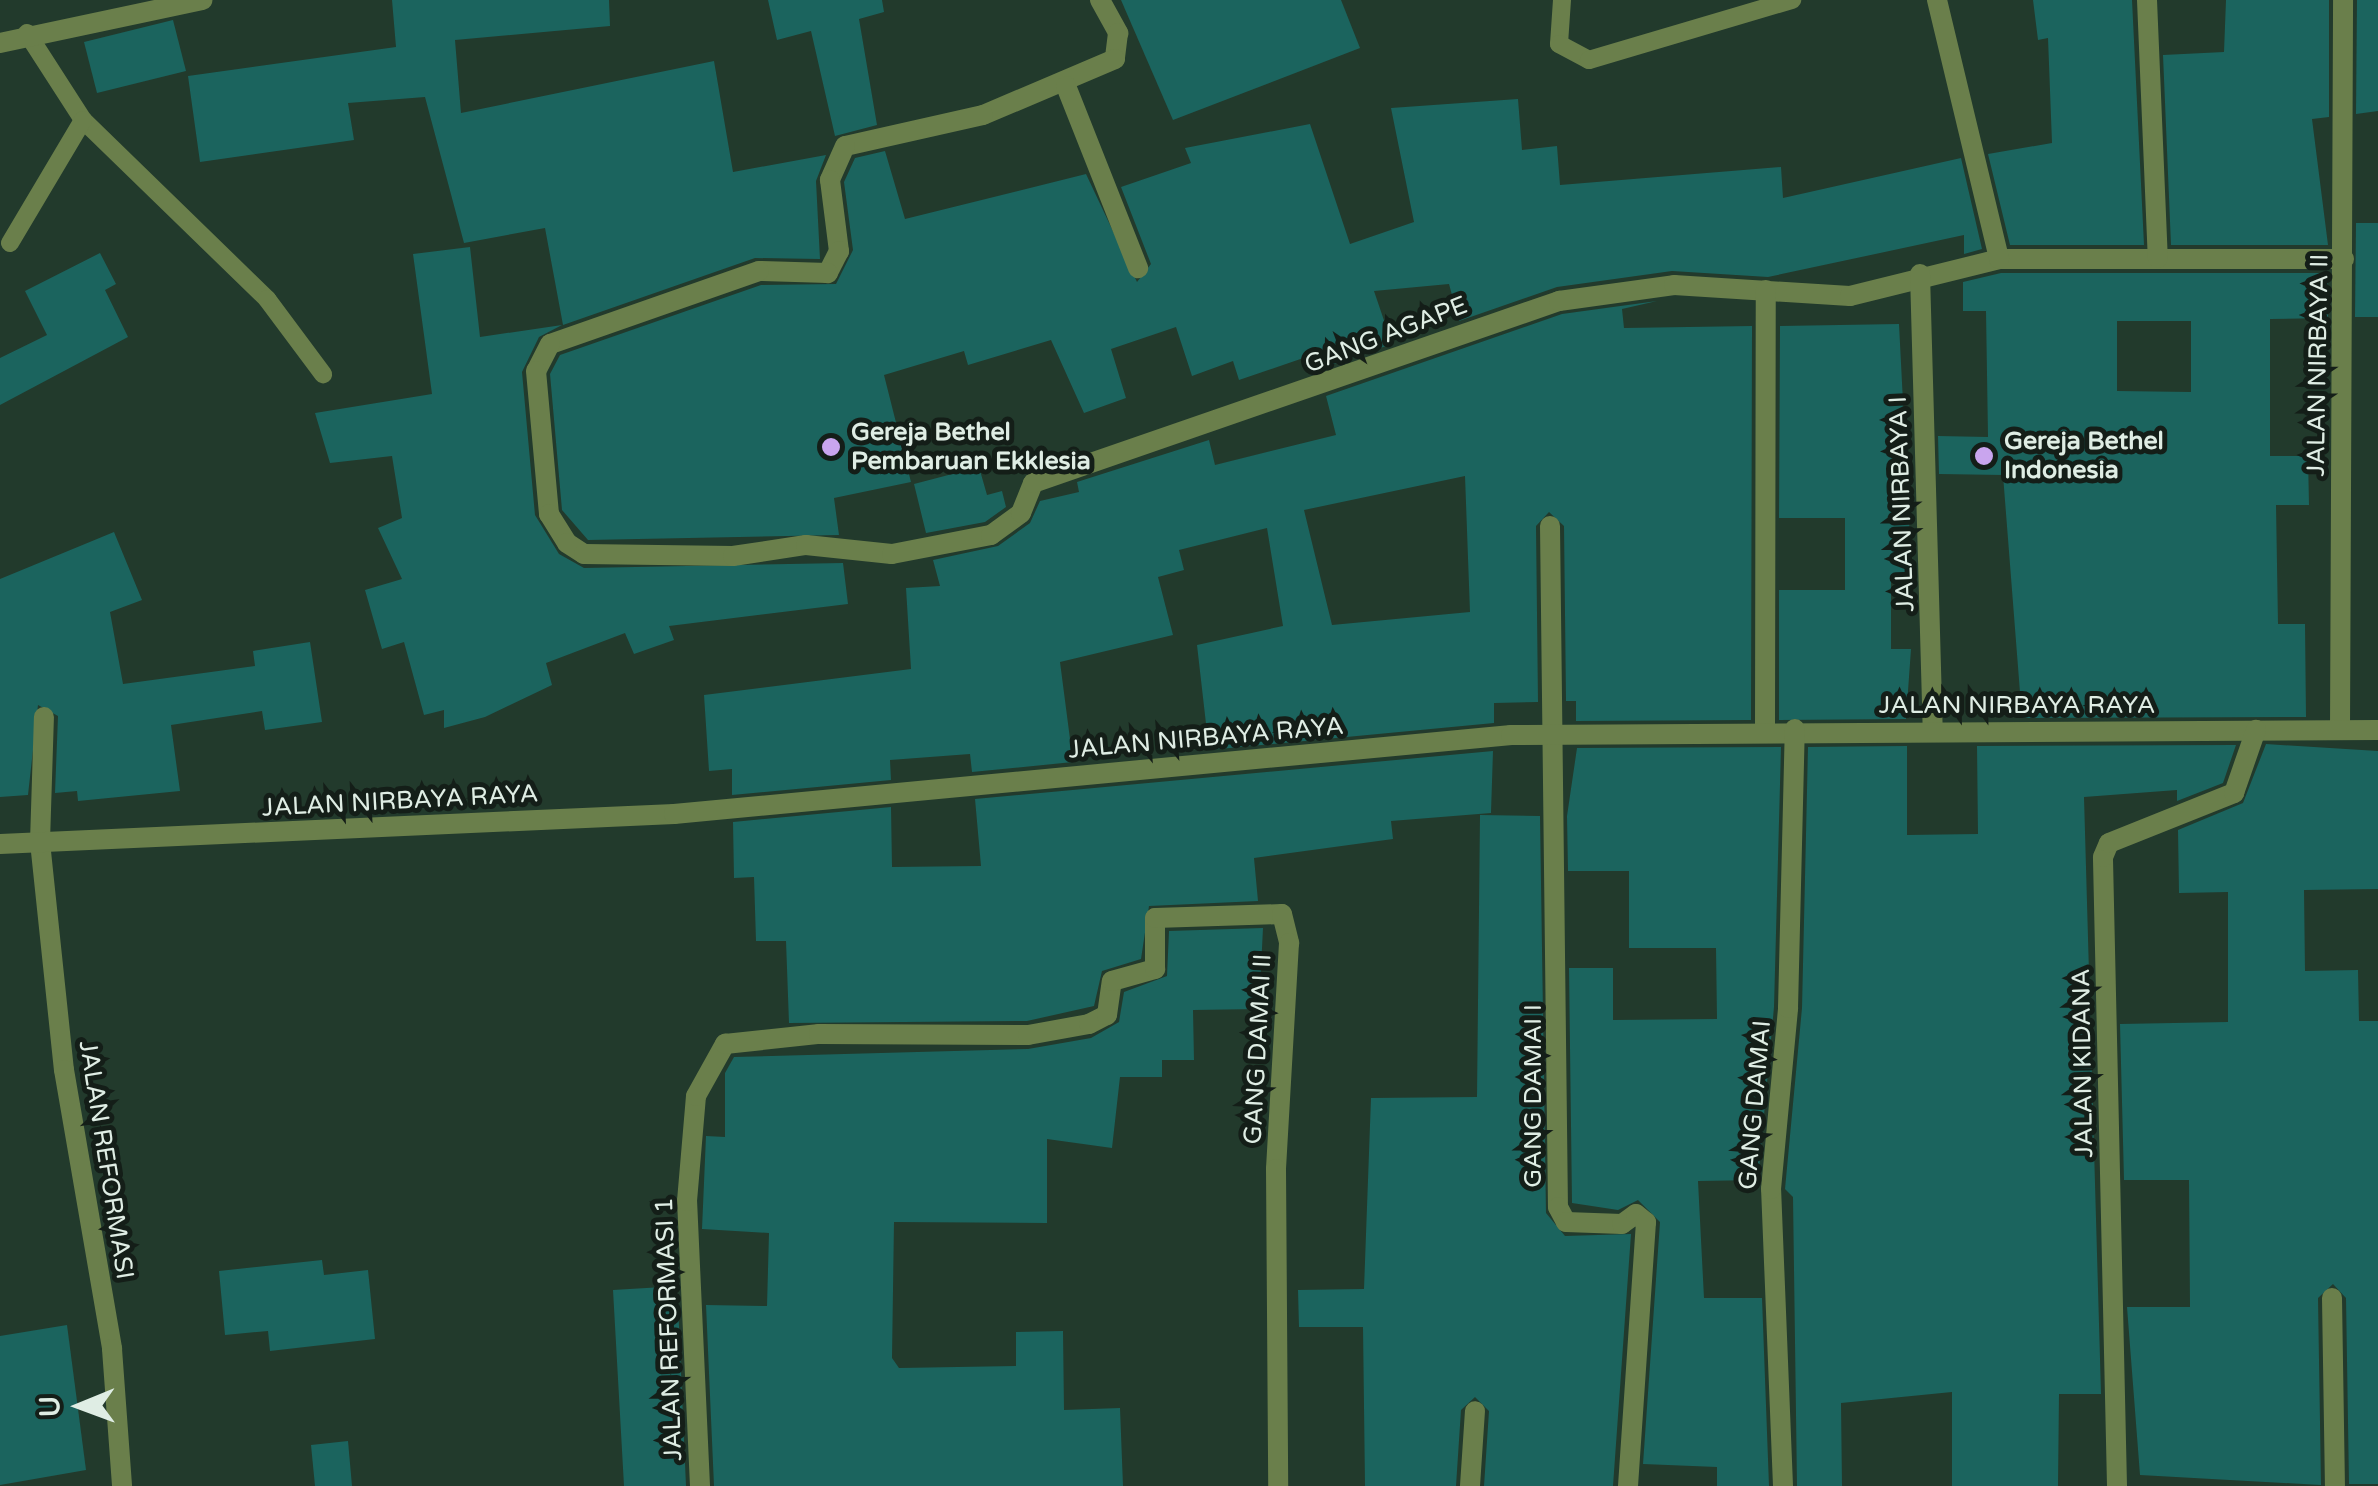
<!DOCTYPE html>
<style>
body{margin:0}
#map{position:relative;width:2378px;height:1486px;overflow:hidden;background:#223a2c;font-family:"Varela Round",sans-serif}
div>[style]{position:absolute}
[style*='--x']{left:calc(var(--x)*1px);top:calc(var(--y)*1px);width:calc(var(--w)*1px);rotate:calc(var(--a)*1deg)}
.building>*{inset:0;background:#1b645e}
.service>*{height:18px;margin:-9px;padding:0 9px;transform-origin:9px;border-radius:9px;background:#6a7f4b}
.pedestrian>*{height:20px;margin:-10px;padding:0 10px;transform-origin:10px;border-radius:10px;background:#6a7f4b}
.minor>*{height:20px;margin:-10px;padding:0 10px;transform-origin:10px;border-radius:10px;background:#6a7f4b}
.tertiary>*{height:20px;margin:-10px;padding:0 10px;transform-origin:10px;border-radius:10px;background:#6a7f4b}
.dots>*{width:28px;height:28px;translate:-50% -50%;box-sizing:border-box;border:5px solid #141e18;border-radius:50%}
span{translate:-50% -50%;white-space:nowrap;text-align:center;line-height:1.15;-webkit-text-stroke:10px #141e18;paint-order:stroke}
.street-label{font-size:25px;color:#dfede4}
.poi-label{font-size:25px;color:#dfede4;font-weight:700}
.left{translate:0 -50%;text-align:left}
.north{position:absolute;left:30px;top:1356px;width:100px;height:100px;-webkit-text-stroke:8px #141e18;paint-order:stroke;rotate:269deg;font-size:28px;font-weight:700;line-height:40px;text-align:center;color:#dfede4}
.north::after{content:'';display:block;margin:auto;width:35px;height:45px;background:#dfede4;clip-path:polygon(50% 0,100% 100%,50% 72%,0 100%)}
</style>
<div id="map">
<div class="building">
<div style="clip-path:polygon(392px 0,609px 0,610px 26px,455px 40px,461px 113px,714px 61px,733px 172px,826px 155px,816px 181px,820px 259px,755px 258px,563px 325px,545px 228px,464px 243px,425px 97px,348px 103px,354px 140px,200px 162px,188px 76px,396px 47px)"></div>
<div style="clip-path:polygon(768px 0,882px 0,884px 12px,859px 19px,877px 125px,835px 136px,811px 31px,777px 40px)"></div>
<div style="clip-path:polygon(1121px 0,1341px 0,1360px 48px,1173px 120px)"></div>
<div style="clip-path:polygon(2033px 0,2132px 0,2144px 245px,2010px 245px,1988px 154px,2052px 143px,2048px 38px,2038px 40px)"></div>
<div style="clip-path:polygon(2226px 0,2329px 0,2329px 117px,2312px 119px,2328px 245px,2171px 245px,2163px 55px,2224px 52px)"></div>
<div style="clip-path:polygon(2357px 0,2378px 0,2378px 111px,2356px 114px)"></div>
<div style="clip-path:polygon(173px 20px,186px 71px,97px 93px,84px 42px)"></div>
<div style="clip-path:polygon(1518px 99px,1522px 150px,1557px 146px,1560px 185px,1781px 167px,1783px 198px,1961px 158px,1982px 249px,1964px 254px,1964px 235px,1768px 277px,1672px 271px,1557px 287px,1459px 321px,1449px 284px,1374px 291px,1392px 344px,1319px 369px,1315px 354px,1239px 380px,1233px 361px,1192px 376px,1176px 327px,1111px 349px,1126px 398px,1084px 413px,1051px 340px,968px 365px,964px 351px,884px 375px,911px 482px,834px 498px,839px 535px,588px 540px,562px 510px,550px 374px,560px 355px,761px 285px,836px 284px,853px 250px,844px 182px,855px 158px,885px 151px,905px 219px,1086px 174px,1137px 282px,1151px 264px,1121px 187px,1191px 163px,1185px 148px,1310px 124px,1350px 244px,1414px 222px,1391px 108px)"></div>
<div style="clip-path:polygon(2356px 223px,2378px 223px,2378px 317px,2355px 317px)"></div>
<div style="clip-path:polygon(470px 247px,480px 337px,562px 325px,539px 337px,522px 372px,535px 515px,559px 554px,584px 568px,843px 563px,848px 604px,669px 626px,674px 640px,634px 654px,625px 633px,546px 663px,552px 685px,485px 717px,444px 728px,444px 710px,424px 715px,404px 642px,382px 649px,365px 590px,402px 579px,378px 528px,402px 518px,392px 456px,330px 463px,315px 413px,432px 394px,413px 254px)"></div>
<div style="clip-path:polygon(100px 253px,116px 284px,105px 290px,128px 337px,0 405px,0 358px,47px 335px,25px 291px)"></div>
<div style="clip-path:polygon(evenodd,2001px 273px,2328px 273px,2328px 318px,2270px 319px,2270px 456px,2308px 456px,2309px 505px,2276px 505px,2278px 624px,2305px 624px,2306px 717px,2022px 718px,2003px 475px,1939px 474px,1938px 436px,1988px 437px,1986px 311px,1963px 311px,1963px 282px,2001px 273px,2117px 321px,2191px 321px,2191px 392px,2117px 391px,2117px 321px)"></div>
<div style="clip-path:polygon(evenodd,1657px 301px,1622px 309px,1624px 328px,1752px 326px,1751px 720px,1576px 721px,1576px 701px,1566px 701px,1564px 526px,1549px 512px,1536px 526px,1538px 702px,1494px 703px,1494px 723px,1209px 750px,1197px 645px,1283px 626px,1267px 528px,1179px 550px,1184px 570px,1158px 577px,1173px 635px,1060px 662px,1073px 762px,972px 772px,970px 754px,890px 760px,891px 780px,732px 795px,732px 769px,709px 771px,704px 695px,911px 669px,906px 588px,940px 586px,933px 560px,998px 546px,1030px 523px,1040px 501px,1079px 492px,1077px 482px,1209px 440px,1215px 465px,1336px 435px,1326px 396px,1562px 314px,1657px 301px,1465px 476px,1470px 612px,1332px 625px,1304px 510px,1465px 476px)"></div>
<div style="clip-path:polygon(1899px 324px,1912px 578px,1891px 578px,1891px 649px,1911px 649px,1906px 719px,1779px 720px,1779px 590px,1845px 590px,1845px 518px,1779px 518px,1780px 326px)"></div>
<div style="clip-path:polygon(979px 467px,987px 495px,1002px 491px,1006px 507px,985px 522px,926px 533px,914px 484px)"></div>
<div style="clip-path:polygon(114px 532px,142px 600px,110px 612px,123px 684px,255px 666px,253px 651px,310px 642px,322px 722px,265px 730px,262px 711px,171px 725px,180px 791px,78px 801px,77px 791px,55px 793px,58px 716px,38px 705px,28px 795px,0 797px,0 579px)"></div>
<div style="clip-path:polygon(2266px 744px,2378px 751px,2378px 889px,2304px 890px,2305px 971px,2358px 970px,2359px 1021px,2378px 1021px,2378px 1484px,2349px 1484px,2346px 1298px,2333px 1284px,2318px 1298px,2321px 1485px,2140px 1475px,2127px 1307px,2190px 1307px,2189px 1180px,2124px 1180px,2120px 1024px,2228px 1022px,2228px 892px,2179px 893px,2178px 830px,2243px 803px)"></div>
<div style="clip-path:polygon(2236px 745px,2223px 783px,2177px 801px,2177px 790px,2084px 797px,2101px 1394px,2059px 1394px,2058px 1486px,1952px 1486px,1952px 1392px,1841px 1403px,1842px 1486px,1797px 1486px,1793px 1197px,1785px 1189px,1802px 1008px,1808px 747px,1907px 746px,1907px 835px,1978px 834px,1977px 746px)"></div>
<div style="clip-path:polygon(1781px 747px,1774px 1007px,1758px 1180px,1698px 1181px,1704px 1298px,1762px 1298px,1769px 1486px,1717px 1486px,1717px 1467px,1643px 1464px,1660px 1222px,1638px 1200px,1618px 1210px,1572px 1203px,1569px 968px,1613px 968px,1613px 1020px,1717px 1019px,1716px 948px,1629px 948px,1629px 871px,1568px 871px,1567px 816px,1577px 748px)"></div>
<div style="clip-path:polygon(1493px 751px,1491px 813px,1391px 821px,1393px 839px,1254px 858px,1258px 901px,1149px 906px,1141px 959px,1102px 971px,1094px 1006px,1027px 1021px,789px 1023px,786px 941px,756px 941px,754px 877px,734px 878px,733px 822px,891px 807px,892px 867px,981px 866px,975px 799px)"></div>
<div style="clip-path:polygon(1480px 815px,1540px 816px,1546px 1213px,1565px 1236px,1631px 1234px,1613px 1486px,1484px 1486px,1489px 1411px,1475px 1397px,1461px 1410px,1456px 1486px,1365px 1486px,1363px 1327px,1299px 1327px,1298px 1290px,1364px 1289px,1371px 1098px,1477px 1097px)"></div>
<div style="clip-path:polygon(1263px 928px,1259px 1009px,1193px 1010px,1194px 1060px,1162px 1060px,1162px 1077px,1120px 1077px,1112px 1148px,1047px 1139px,1047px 1223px,894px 1222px,892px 1358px,899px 1368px,1016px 1366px,1016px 1332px,1063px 1331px,1064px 1410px,1120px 1408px,1123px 1486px,714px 1486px,706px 1305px,767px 1306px,769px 1233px,702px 1229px,706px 1136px,725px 1137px,725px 1073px,734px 1057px,1028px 1049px,1091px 1038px,1119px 1022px,1124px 992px,1167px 976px,1169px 931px)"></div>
<div style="clip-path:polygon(322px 1260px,324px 1275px,368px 1270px,375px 1339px,270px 1351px,268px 1331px,225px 1335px,219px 1271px)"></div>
<div style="clip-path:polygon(663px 1287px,664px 1304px,678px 1304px,686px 1486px,624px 1486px,613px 1290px)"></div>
<div style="clip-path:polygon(67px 1325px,86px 1470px,0 1485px,0 1336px)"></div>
<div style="clip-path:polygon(348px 1441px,352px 1486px,315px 1486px,311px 1445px)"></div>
</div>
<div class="service">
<div style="--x:1562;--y:0;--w:44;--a:93.9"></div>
<div style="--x:1559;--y:44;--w:34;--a:28"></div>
<div style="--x:1589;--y:60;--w:212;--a:-16.5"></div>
<div style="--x:27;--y:33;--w:103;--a:57.2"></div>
<div style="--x:83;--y:120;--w:257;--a:44.2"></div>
<div style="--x:267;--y:299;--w:94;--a:53.3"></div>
<div style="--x:10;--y:243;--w:143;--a:-59.3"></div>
</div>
<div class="pedestrian">
<div style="--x:40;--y:842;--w:125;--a:-88.2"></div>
</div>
<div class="minor">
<div style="--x:1100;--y:0;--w:38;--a:61"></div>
<div style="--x:1118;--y:33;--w:26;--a:97"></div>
<div style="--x:1115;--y:59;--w:143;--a:157"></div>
<div style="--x:983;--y:115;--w:141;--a:167.3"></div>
<div style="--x:845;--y:146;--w:37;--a:114"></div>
<div style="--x:830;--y:180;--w:72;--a:82.8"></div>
<div style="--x:839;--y:251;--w:25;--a:117"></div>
<div style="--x:828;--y:273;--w:69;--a:-178.3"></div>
<div style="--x:759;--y:271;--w:221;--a:160.7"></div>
<div style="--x:550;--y:344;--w:30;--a:117"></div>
<div style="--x:536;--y:371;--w:144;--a:84.8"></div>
<div style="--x:549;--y:514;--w:34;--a:58"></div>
<div style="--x:567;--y:543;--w:20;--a:33"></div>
<div style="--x:584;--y:554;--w:149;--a:0.8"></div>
<div style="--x:733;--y:556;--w:74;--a:-8.6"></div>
<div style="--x:806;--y:545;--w:86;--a:6"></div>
<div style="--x:892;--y:554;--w:101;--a:-10.9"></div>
<div style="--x:991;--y:535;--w:37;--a:-36"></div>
<div style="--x:1021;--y:513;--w:32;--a:-68"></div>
<div style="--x:1033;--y:483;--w:557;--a:-19.09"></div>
<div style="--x:1559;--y:301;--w:116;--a:-7.9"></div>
<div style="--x:1674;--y:285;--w:176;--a:3.6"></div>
<div style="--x:1850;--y:296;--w:154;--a:-13.9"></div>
<div style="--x:1999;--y:259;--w:345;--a:0"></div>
<div style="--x:1937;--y:0;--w:266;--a:76.5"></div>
<div style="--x:2147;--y:0;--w:258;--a:87.6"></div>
<div style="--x:1066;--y:86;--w:196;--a:68.4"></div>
<div style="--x:1920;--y:274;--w:458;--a:88.4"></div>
<div style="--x:1550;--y:526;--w:681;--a:89.33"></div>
<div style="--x:1558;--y:1207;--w:17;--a:62"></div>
<div style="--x:1566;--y:1222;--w:56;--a:2"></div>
<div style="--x:1622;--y:1224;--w:17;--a:-36"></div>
<div style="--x:1636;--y:1214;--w:13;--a:39"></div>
<div style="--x:1646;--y:1222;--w:265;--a:93.9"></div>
<div style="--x:1765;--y:729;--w:439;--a:-89.9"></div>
<div style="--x:2340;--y:730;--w:730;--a:-89.76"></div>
<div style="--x:40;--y:842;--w:229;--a:84"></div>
<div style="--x:64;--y:1070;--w:283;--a:80.2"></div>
<div style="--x:112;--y:1349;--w:137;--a:85.8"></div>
<div style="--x:0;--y:844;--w:675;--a:-2.55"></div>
<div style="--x:674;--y:814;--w:841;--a:-5.39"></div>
<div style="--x:1511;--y:735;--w:867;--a:-0.33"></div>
<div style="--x:2332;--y:1298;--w:188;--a:89.1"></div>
<div style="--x:700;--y:1486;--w:285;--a:-92.6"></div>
<div style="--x:687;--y:1201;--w:105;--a:-85.1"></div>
<div style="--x:696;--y:1096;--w:60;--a:-60.9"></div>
<div style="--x:725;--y:1044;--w:95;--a:-6.1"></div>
<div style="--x:819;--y:1034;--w:209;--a:0.3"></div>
<div style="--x:1028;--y:1035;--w:62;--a:-10.2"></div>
<div style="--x:1089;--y:1024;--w:20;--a:-27"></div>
<div style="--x:1107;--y:1015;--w:34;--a:-82"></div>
<div style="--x:1112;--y:981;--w:45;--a:-15.6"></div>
<div style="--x:1155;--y:969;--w:51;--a:-90"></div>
<div style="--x:1155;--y:918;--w:127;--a:-1.8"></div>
<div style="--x:1282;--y:914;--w:30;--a:76"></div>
<div style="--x:1289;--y:943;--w:226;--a:93.3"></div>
<div style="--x:1276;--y:1169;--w:317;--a:89.6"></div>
<div style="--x:1470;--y:1486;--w:75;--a:-86.2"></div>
<div style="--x:1783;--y:1486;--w:297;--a:-92.3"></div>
<div style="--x:1771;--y:1189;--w:182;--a:-84.6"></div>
<div style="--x:1788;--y:1008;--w:279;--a:-88.6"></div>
<div style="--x:2117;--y:1486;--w:629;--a:-91.28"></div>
<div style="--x:2103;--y:857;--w:15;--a:-67"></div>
<div style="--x:2109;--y:843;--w:135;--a:-21.8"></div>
<div style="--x:2234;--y:793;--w:67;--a:-70.8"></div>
</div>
<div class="tertiary">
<div style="--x:0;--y:43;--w:207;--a:-12"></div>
</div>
<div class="dots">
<div style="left:831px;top:447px;background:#c9a5ee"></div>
<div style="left:1984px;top:456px;background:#c9a5ee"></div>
</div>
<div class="street-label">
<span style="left:1386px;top:335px;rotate:-21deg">GANG AGAPE</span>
<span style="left:2318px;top:365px;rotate:-89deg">JALAN NIRBAYA II</span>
<span style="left:1902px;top:504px;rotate:-92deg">JALAN NIRBAYA I</span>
<span style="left:2017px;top:705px">JALAN NIRBAYA RAYA</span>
<span style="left:1206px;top:738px;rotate:-5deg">JALAN NIRBAYA RAYA</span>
<span style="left:400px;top:801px;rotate:-3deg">JALAN NIRBAYA RAYA</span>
<span style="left:1258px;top:1049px;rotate:-87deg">GANG DAMAI II</span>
<span style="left:2083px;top:1063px;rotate:-91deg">JALAN KIDANA</span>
<span style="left:1533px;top:1096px;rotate:-90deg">GANG DAMAI I</span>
<span style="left:1755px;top:1105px;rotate:-85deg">GANG DAMAI</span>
<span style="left:106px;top:1160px;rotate:81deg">JALAN REFORMASI</span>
<span style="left:669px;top:1329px;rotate:-92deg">JALAN REFORMASI 1</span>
</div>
<div class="poi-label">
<span class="left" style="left:851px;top:447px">Gereja Bethel<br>Pembaruan Ekklesia</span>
<span class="left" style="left:2004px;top:456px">Gereja Bethel<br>Indonesia</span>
</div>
<div class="north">U</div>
</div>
